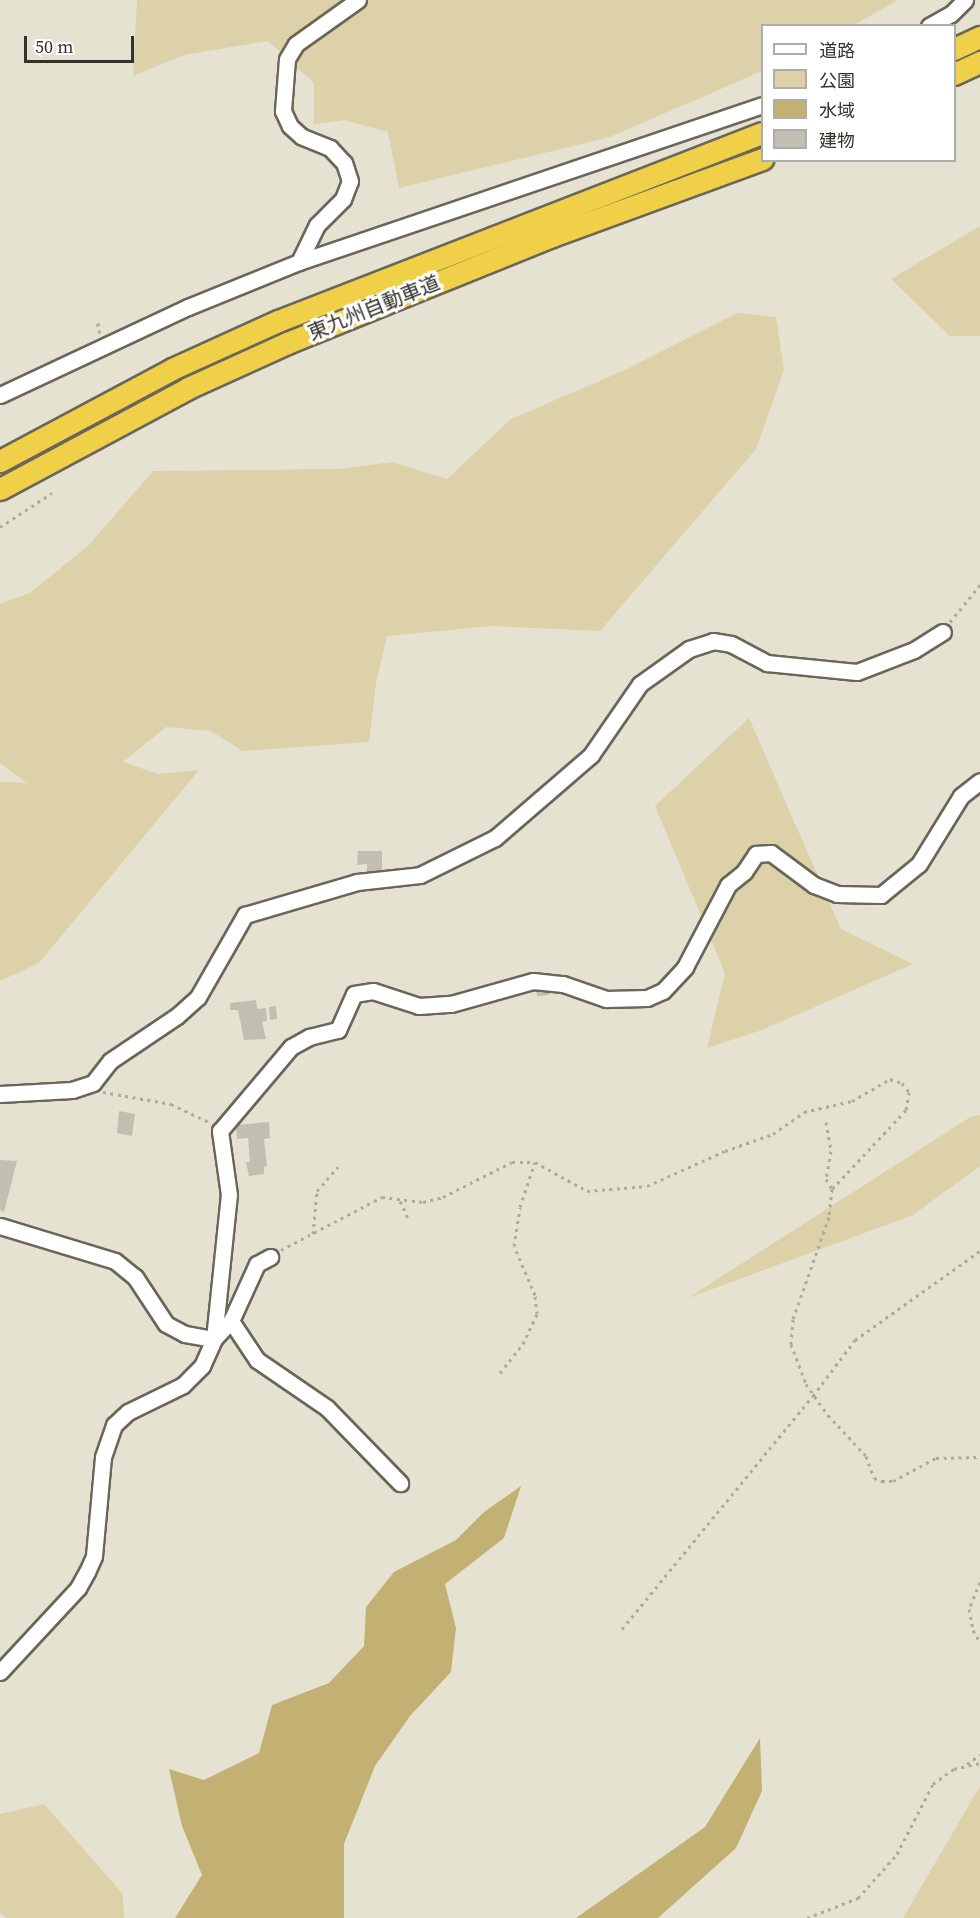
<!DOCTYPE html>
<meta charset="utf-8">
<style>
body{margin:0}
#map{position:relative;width:980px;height:1918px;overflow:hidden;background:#e6e2d2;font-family:"Source Serif 4","Noto Sans JP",serif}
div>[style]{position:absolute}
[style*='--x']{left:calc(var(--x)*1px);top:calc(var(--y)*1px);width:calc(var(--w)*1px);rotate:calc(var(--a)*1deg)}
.green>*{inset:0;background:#dcd1a9}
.water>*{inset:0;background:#c2b173}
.building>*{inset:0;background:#c3bfb0}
.path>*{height:3px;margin-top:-1.5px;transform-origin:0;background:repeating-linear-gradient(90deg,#aeab9e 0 3px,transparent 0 7.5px)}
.roads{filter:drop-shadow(2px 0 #6a6659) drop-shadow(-2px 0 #6a6659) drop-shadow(0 2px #6a6659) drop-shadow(0 -2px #6a6659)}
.minor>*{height:15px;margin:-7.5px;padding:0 7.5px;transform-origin:7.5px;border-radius:7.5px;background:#fff}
.highway>*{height:21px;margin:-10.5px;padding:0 10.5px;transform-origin:10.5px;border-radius:10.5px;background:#f1d049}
span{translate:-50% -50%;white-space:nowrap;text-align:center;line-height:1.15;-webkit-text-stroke:6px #fff;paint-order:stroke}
.street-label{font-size:20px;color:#33322b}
.legend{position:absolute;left:761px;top:24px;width:195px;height:138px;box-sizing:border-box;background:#fff;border:2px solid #adadaa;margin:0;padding:8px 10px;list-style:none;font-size:18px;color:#33322b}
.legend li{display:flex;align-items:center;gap:12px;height:30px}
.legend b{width:30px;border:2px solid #adadaa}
.scale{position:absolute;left:24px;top:36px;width:110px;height:27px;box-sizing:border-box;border:3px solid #33322b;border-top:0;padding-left:8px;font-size:18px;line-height:21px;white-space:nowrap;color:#33322b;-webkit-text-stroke:4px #fff;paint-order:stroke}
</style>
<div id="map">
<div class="green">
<div style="clip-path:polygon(137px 0,898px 0,854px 25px,762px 26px,762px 71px,610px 137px,399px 188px,388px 132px,344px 120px,314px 124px,314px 83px,268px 41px,184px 55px,133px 76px)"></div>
<div style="clip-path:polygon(980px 226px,980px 336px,950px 336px,891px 279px)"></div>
<div style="clip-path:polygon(737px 313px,776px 317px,784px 370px,756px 449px,600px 631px,491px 626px,387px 636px,376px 683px,369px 742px,242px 751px,211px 731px,166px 727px,123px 762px,158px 774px,199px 770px,39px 963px,0 981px,0 782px,27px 783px,0 763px,0 604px,30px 593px,89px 545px,153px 471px,338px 469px,392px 462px,447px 479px,511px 419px,625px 370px)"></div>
<div style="clip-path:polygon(749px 718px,841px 929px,913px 964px,762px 1030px,707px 1048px,725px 973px,655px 806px)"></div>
<div style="clip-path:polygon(980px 1115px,980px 1166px,913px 1215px,688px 1298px,972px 1116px)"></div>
<div style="clip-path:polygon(980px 1786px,980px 1918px,903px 1918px)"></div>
<div style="clip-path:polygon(44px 1804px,123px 1894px,124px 1918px,7px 1918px,0 1913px,0 1814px)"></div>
</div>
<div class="water">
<div style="clip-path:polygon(521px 1486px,504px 1538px,445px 1584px,456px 1628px,451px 1672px,410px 1716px,375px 1766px,344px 1844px,344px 1918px,175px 1918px,202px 1875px,182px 1826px,169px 1769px,204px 1780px,259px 1753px,272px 1705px,329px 1683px,364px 1646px,366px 1607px,394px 1572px,456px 1540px,484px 1512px)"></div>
<div style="clip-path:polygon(760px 1738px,762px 1791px,736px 1848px,658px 1918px,576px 1918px,705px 1827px)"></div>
</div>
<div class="building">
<div style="clip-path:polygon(358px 851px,382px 851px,382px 876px,367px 877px,367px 864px,357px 865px)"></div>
<div style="clip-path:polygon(551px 985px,549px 995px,537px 996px,536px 986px)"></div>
<div style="clip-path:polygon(256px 1000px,257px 1009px,266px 1008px,267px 1021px,262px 1022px,266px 1039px,244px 1040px,238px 1010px,230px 1010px,230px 1003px)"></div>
<div style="clip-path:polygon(276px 1006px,277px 1019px,270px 1020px,269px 1007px)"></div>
<div style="clip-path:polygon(119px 1111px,135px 1114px,132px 1136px,117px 1133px)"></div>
<div style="clip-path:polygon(269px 1122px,270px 1138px,264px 1139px,267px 1166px,264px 1167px,264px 1174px,249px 1176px,246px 1162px,250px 1162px,248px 1138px,237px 1139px,236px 1125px)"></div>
<div style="clip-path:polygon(0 1160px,17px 1161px,4px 1212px,0 1210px)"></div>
</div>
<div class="path">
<div style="--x:100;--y:333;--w:9;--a:-111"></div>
<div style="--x:97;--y:325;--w:4;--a:-27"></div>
<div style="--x:0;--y:527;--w:62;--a:-33.2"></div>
<div style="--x:950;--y:622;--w:48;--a:-51"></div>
<div style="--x:103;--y:1092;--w:69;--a:10"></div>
<div style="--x:171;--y:1104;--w:44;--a:25.4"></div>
<div style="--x:826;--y:1122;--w:29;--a:80"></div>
<div style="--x:831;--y:1151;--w:28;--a:100"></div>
<div style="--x:826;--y:1179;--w:12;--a:59"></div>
<div style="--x:832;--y:1189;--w:28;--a:96"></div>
<div style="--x:829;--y:1217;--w:108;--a:109.4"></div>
<div style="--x:793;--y:1319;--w:25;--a:95"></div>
<div style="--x:791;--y:1344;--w:43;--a:69.4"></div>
<div style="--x:806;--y:1384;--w:38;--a:55"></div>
<div style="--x:828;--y:1415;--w:56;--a:47.2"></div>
<div style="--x:866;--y:1456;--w:23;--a:70"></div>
<div style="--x:874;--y:1478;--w:9;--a:21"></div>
<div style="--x:882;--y:1481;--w:11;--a:0"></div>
<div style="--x:893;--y:1481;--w:49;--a:-28.1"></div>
<div style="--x:936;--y:1458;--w:44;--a:-1.3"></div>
<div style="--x:400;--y:1201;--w:19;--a:65"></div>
<div style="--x:313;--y:1234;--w:43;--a:-84.7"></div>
<div style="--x:317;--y:1191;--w:32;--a:-49"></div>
<div style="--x:281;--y:1250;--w:114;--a:-27.7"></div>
<div style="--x:382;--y:1197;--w:41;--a:7"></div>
<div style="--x:423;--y:1202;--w:21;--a:-14"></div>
<div style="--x:443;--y:1197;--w:77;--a:-26.9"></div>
<div style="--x:512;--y:1162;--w:23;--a:0"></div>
<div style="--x:535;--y:1162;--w:60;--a:29.1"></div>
<div style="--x:587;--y:1191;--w:60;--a:-4.8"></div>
<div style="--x:647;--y:1186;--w:85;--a:-24.2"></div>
<div style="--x:725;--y:1151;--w:51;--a:-19.5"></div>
<div style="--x:773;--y:1134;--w:38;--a:-35"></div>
<div style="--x:804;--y:1112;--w:49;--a:-12.9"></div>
<div style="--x:852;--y:1101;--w:44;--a:-30.1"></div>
<div style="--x:890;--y:1079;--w:13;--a:18"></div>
<div style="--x:902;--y:1083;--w:11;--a:52"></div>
<div style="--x:909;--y:1092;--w:18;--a:99"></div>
<div style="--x:906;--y:1110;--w:108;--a:133.1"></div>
<div style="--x:500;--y:1373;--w:37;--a:-52"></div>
<div style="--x:523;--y:1344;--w:33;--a:-65"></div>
<div style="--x:537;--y:1314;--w:19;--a:-96"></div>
<div style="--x:535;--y:1295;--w:53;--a:-113.2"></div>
<div style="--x:514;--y:1246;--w:39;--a:-81"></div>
<div style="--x:520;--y:1207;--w:47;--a:-71.6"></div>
<div style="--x:980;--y:1582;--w:29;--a:112"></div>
<div style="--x:969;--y:1609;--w:21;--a:79"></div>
<div style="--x:973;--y:1630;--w:14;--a:60"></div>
<div style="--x:622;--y:1629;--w:301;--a:-50.7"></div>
<div style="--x:813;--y:1396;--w:70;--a:-53.1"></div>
<div style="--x:855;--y:1340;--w:153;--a:-35.5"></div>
<div style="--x:967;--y:1764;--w:16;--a:-35"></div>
<div style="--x:807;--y:1918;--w:55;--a:-21.4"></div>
<div style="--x:858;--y:1898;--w:59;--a:-48.4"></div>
<div style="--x:897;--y:1854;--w:79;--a:-62.8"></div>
<div style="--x:933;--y:1784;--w:26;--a:-36"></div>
<div style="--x:954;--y:1769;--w:27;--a:-13"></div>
</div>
<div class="roads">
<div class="minor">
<div style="--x:929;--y:26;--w:25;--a:-29"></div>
<div style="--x:951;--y:14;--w:20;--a:-45"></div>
<div style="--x:299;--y:262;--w:41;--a:-64.1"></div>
<div style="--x:317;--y:225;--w:37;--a:-45"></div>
<div style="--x:343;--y:199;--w:19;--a:-69"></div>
<div style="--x:350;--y:181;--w:19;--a:-108"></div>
<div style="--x:344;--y:163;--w:21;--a:-133"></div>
<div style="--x:330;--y:148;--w:31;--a:-158"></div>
<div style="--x:301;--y:136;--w:15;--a:-138"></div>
<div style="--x:290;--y:126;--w:17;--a:-115"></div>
<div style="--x:283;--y:111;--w:52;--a:-85.6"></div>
<div style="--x:287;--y:59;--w:17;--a:-59"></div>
<div style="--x:296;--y:44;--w:76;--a:-35.4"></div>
<div style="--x:0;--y:395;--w:208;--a:-25.1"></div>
<div style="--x:188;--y:307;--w:120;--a:-22.1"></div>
<div style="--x:299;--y:262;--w:489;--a:-18.7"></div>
<div style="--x:0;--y:1094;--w:72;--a:-3.2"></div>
<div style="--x:72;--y:1090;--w:22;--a:-18"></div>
<div style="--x:93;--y:1083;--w:28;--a:-52"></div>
<div style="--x:110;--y:1061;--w:81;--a:-33.9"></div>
<div style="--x:177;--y:1016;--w:28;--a:-42"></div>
<div style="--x:198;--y:997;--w:95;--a:-60.2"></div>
<div style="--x:245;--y:915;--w:117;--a:-16.4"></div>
<div style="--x:357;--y:882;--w:63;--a:-6.3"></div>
<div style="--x:420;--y:875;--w:84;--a:-26.3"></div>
<div style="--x:495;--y:838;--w:127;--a:-40.8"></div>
<div style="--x:591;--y:755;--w:86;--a:-55.4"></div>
<div style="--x:640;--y:684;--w:60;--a:-35.5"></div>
<div style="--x:689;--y:649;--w:25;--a:-18"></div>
<div style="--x:713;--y:641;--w:18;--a:9"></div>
<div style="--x:731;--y:644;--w:41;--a:27.8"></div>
<div style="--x:767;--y:663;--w:90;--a:5.7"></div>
<div style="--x:857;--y:672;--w:61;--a:-21.1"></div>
<div style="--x:914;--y:650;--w:34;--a:-32"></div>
<div style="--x:0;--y:1226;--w:120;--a:16.9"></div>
<div style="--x:115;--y:1261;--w:26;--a:39"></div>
<div style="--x:135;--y:1277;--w:56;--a:56.6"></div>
<div style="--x:166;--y:1324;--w:21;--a:28"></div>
<div style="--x:185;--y:1334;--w:29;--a:10"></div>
<div style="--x:214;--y:1339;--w:145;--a:-84.1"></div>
<div style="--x:229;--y:1195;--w:65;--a:-98"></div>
<div style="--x:220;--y:1131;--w:110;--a:-49.8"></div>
<div style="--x:291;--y:1047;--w:21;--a:-29"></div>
<div style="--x:309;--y:1037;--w:30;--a:-14"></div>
<div style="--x:338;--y:1030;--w:39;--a:-66"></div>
<div style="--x:354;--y:994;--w:19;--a:-9"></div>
<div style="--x:373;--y:991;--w:48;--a:18.1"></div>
<div style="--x:419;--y:1006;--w:32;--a:-4"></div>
<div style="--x:451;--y:1004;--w:85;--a:-15.7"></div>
<div style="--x:533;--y:981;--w:30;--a:6"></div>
<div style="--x:563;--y:984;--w:46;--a:19.2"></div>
<div style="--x:606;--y:999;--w:41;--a:-1.4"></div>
<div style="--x:647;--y:998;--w:17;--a:-24"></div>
<div style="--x:663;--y:991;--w:33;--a:-47"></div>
<div style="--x:685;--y:967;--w:93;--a:-62.3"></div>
<div style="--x:728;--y:885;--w:21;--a:-39"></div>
<div style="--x:744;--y:872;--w:22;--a:-56"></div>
<div style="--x:756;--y:854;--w:15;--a:-4"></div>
<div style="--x:771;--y:853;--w:54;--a:36.7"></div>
<div style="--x:814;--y:885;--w:25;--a:21"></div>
<div style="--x:837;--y:894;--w:44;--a:1.3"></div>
<div style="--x:881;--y:895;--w:49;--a:-39.2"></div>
<div style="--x:919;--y:864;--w:80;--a:-58.3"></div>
<div style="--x:961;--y:796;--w:24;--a:-38"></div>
<div style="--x:231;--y:1321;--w:47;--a:56.3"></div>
<div style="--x:257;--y:1360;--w:85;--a:34.4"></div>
<div style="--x:327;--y:1408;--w:105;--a:45.8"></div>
<div style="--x:0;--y:1672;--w:115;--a:-47.1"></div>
<div style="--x:78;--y:1588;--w:18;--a:-61"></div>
<div style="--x:87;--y:1572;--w:17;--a:-66"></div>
<div style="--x:94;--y:1556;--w:99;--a:-84.8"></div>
<div style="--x:103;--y:1457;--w:34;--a:-71"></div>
<div style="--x:114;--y:1425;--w:19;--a:-43"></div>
<div style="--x:128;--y:1412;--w:61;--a:-26.1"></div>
<div style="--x:183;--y:1385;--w:27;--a:-45"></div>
<div style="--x:202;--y:1366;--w:30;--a:-66"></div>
<div style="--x:214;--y:1339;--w:25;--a:-47"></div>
<div style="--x:231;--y:1321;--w:63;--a:-65.5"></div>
<div style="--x:257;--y:1264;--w:15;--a:-28"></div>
</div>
<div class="highway">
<div style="--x:954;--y:49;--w:29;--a:-25"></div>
<div style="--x:954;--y:74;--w:29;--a:-25"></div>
<div style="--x:0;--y:461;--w:195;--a:-28.1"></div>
<div style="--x:172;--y:369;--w:116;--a:-24.4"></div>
<div style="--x:278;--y:321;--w:519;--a:-21.23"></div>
<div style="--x:0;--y:489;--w:213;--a:-28.2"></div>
<div style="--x:188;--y:388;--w:109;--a:-24.4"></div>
<div style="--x:287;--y:343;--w:286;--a:-22"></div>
<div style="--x:552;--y:236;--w:224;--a:-20.1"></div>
</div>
</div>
<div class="street-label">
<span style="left:374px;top:308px;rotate:-22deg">東九州自動車道</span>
</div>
<ul class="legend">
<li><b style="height:8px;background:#fff"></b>道路</li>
<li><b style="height:16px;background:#dcd1a9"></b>公園</li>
<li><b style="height:16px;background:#c2b173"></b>水域</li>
<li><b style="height:16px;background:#c3bfb0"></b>建物</li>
</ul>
<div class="scale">50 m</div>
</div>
